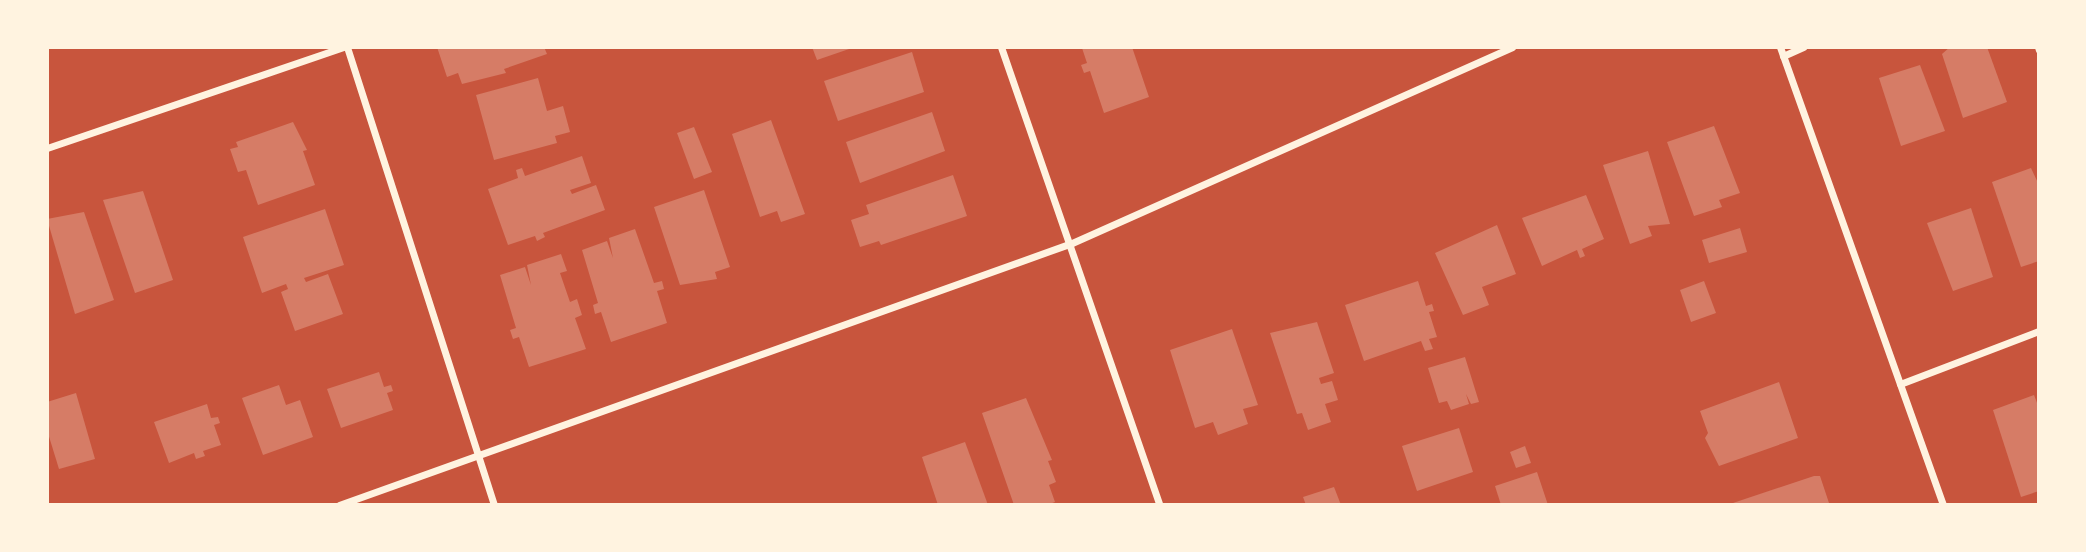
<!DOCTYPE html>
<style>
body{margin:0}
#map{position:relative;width:2086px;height:552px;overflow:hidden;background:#c8553d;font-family:Manrope,sans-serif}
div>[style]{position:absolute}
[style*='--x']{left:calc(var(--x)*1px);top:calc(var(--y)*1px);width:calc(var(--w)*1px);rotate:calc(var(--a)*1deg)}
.building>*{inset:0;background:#d67c66}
.minor>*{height:7px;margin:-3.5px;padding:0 3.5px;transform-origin:3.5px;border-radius:3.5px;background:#fff3e0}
span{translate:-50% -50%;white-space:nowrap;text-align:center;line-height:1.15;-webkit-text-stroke:7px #fff3e0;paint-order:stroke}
.frame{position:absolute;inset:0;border:49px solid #fff3e0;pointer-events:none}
</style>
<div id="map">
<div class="building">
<div style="clip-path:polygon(437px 47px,544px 47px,547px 54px,504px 69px,506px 73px,462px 84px,458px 73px,447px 77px)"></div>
<div style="clip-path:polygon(812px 47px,852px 47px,852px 48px,817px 60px)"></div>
<div style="clip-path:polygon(1132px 47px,1149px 97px,1104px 113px,1090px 71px,1084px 73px,1081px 65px,1087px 63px,1082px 48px)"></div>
<div style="clip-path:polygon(1950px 47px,1987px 47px,2007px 102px,1963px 118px,1942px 54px)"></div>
<div style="clip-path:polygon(912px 52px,924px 92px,838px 121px,824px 81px)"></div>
<div style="clip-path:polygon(1920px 65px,1945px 131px,1901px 146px,1879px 78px)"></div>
<div style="clip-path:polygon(538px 78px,547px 111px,563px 106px,570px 132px,555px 136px,557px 143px,494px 160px,476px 95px)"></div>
<div style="clip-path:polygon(932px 112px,945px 151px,860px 183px,846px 142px)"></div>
<div style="clip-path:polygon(771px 120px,805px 214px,781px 222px,777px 211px,760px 217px,732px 134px)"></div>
<div style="clip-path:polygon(293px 122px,307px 150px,303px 151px,315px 185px,258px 205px,246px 170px,238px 172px,230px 149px,238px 147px,236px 142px)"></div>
<div style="clip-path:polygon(1714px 126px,1740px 193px,1719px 200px,1722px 207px,1694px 216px,1667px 142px)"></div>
<div style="clip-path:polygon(694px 127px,712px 172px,694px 179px,677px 133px)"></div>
<div style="clip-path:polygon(1648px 151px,1670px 224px,1648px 226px,1652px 236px,1630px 244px,1603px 165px)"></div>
<div style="clip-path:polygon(582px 156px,591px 183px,570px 190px,572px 194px,596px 185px,605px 210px,543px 233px,545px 237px,537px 241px,535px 236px,508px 245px,488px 189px,518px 178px,516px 170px,522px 168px,525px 176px)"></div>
<div style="clip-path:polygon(2031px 168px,2039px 185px,2039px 261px,2021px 267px,1992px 182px)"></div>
<div style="clip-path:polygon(953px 175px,967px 216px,881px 245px,879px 241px,860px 247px,851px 220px,869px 214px,866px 205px)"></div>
<div style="clip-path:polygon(704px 190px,730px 267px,715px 272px,717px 279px,680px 285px,654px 207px)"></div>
<div style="clip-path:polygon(143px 191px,173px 280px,135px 293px,103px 200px)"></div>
<div style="clip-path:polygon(1586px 195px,1604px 239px,1582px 249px,1585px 256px,1580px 258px,1577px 250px,1542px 266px,1522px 218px)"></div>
<div style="clip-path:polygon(1971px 208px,1993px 277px,1953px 291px,1927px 223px)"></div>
<div style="clip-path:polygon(325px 209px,344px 265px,304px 278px,306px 282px,328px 274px,343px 314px,295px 331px,281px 292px,288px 289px,286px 284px,262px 293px,243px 237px)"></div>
<div style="clip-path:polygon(84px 212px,114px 300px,75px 314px,47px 219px)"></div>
<div style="clip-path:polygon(1497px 225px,1516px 274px,1482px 287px,1489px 305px,1463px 315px,1435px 253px)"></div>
<div style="clip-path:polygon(1740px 228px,1747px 252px,1709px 263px,1702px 240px)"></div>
<div style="clip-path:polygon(635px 229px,654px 283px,662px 281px,664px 289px,657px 291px,667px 323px,611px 342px,601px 312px,595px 314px,593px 305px,598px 303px,582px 250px,607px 241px,613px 258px,609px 238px)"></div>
<div style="clip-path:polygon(561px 254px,567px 271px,560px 273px,570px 302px,577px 299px,582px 315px,575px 318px,586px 349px,529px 367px,519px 337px,513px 339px,510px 330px,516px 328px,500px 275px,525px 267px,531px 285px,527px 265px)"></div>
<div style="clip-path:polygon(1418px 281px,1426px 306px,1432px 304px,1434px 311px,1429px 312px,1437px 337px,1429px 339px,1433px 349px,1425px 351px,1421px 341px,1364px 361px,1345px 305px)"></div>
<div style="clip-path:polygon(1704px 281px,1716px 313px,1691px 322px,1680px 290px)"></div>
<div style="clip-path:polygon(1317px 322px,1334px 373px,1319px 378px,1321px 384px,1332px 381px,1338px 400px,1325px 404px,1331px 422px,1308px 430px,1302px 413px,1297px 414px,1270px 333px)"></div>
<div style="clip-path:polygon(1232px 329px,1258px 405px,1243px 409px,1248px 424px,1218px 435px,1213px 422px,1195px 428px,1170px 350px)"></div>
<div style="clip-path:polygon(1465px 357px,1479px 402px,1471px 404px,1466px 394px,1469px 404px,1451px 410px,1447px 401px,1439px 403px,1428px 368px)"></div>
<div style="clip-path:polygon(379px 372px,384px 387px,391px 385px,393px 391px,387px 393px,393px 410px,341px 428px,327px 389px)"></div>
<div style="clip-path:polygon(1779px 382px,1798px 438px,1719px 466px,1705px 438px,1708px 433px,1700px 411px)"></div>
<div style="clip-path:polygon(279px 385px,286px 405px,300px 400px,313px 437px,263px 455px,242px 398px)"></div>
<div style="clip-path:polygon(76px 393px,95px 459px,59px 469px,47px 430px,47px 402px)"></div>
<div style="clip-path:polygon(2034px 395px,2039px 408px,2039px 491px,2021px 497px,1993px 410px)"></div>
<div style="clip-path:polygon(1026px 398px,1052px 460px,1048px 461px,1056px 482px,1049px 485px,1055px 502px,1047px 505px,1014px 505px,982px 413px)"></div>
<div style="clip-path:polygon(207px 404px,211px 418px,218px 417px,220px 423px,214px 425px,221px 445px,203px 451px,205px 456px,196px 459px,194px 453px,169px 463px,154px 422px)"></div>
<div style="clip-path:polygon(1459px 428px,1473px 472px,1417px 491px,1402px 446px)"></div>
<div style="clip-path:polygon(965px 442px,988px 505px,938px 505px,922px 457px)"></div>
<div style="clip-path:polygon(1525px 446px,1531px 463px,1516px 468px,1510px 452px)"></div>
<div style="clip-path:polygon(1537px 472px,1548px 505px,1501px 505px,1495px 486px)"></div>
<div style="clip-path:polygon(1814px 476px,1820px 476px,1829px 503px,1727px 505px)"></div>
<div style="clip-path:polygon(1334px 487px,1341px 505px,1306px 505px,1303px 497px)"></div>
</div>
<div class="minor">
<div style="--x:347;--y:47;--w:481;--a:72.2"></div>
<div style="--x:1001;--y:47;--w:485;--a:70.9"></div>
<div style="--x:1780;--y:47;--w:486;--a:70.4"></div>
<div style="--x:2038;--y:47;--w:3;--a:72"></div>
<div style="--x:1783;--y:56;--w:22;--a:-24"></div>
<div style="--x:47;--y:148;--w:314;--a:-18.8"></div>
<div style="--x:1900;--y:384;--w:149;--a:-20.9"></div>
<div style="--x:339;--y:505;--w:778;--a:-19.67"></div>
<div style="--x:1072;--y:243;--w:482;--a:-24"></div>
</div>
<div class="frame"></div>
</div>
